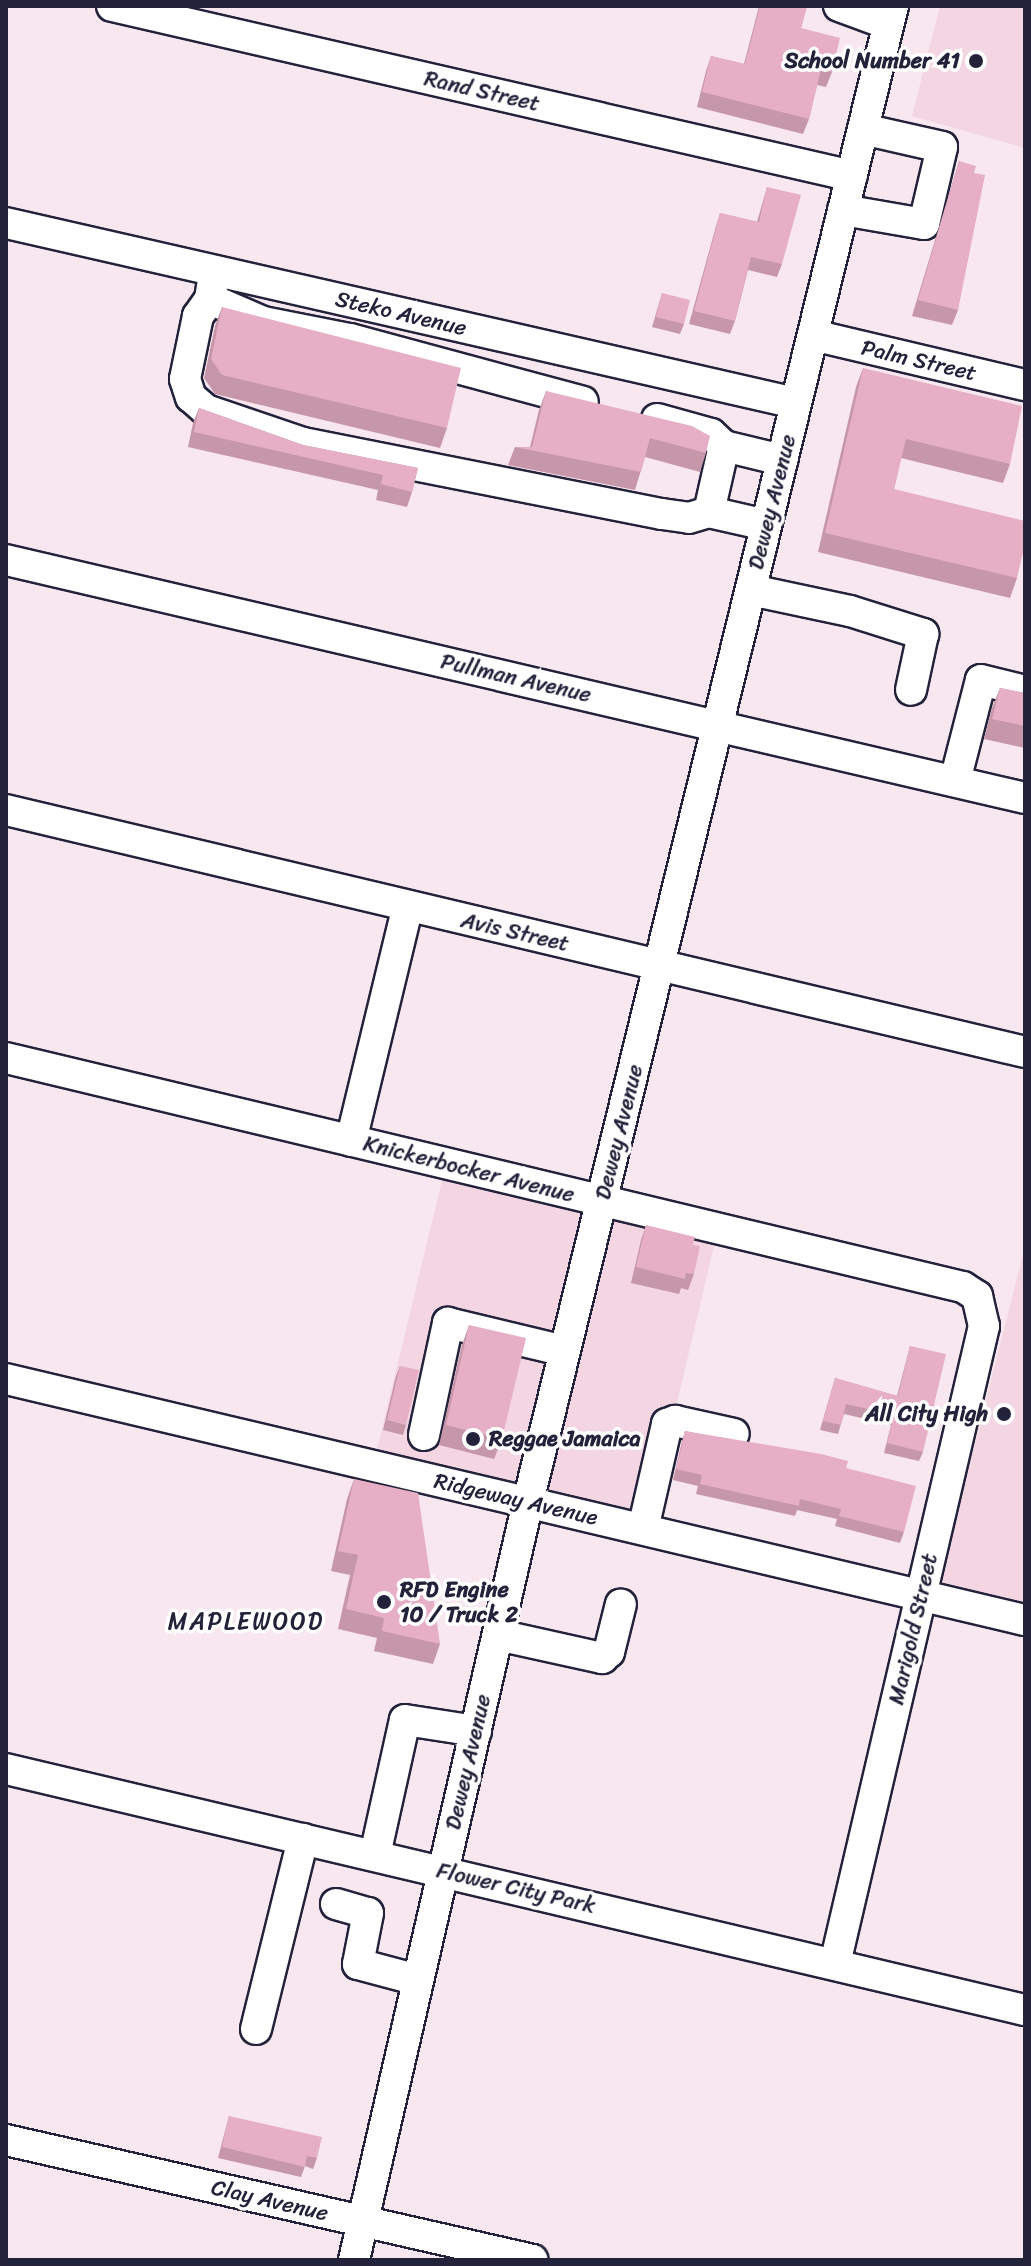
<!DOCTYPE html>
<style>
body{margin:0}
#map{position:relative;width:1031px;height:2266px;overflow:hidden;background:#f8e7ee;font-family:Sriracha,sans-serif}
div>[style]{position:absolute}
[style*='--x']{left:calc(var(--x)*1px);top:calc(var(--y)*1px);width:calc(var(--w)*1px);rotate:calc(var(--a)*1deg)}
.built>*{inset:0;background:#f3d6e2}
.roads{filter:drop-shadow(2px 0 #22223b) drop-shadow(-2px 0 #22223b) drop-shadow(0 2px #22223b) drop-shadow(0 -2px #22223b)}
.minor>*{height:30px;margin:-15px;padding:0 15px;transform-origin:15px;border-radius:15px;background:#fff}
.wall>*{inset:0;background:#c696a9}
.building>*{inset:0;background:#e6afc5}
.dots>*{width:22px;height:22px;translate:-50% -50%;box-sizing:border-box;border:4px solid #fff;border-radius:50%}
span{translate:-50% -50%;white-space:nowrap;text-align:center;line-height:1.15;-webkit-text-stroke:7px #fff;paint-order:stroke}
.poi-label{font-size:22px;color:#22223b;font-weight:700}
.right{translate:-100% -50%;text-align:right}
.left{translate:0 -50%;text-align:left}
.street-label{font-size:22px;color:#22223b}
.neighbourhood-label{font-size:24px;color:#22223b;letter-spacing:2px}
.frame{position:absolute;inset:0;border:8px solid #22223b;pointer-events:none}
</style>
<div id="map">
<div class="built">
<div style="clip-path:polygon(940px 6px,1025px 6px,1025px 148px,912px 116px)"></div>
<div style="clip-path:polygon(446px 1164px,718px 1229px,647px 1530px,373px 1466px)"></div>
<div style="clip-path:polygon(1025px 1246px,1025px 1602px,940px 1582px)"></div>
</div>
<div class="roads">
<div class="minor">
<div style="--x:112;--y:6;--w:759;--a:12.94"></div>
<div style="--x:839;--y:6;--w:52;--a:20.2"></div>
<div style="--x:843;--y:210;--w:82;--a:9.8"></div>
<div style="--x:924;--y:224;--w:79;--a:-76.8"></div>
<div style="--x:942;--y:147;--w:81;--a:-167.2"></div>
<div style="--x:6;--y:223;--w:810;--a:12.84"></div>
<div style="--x:213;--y:280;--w:19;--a:99"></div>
<div style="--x:210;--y:299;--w:58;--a:23.5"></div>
<div style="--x:263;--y:322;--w:89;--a:11.1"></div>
<div style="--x:350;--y:339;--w:241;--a:15.1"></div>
<div style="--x:210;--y:299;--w:21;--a:125"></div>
<div style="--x:198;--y:316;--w:64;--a:101.7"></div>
<div style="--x:185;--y:379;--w:19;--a:72"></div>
<div style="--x:191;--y:397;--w:20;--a:41"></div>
<div style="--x:206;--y:410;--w:102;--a:18.8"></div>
<div style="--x:303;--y:443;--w:366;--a:11.2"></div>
<div style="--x:662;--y:514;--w:27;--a:8"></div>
<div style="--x:689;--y:518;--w:21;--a:-17"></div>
<div style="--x:709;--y:512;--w:58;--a:12.8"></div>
<div style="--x:813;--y:335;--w:218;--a:13.3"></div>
<div style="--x:657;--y:419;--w:56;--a:15.5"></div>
<div style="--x:711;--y:434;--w:18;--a:43"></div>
<div style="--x:724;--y:446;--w:60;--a:13.6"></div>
<div style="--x:709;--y:512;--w:68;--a:-77.2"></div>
<div style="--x:6;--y:560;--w:1046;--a:13.15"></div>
<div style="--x:751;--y:590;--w:101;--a:12"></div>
<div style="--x:850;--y:611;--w:77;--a:17.5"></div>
<div style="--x:923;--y:634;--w:57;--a:102.1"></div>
<div style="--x:955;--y:781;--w:104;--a:-75.6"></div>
<div style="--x:981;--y:680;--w:45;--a:14"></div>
<div style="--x:6;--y:810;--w:1047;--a:13.36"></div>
<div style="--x:6;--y:1058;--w:984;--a:13.46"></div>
<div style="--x:963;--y:1287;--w:17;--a:33"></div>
<div style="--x:977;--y:1296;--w:31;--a:77"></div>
<div style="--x:984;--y:1326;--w:655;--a:103.15"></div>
<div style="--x:351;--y:1141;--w:242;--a:-76.4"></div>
<div style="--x:6;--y:1379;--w:1047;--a:13.31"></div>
<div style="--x:424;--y:1435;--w:115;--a:-77.9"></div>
<div style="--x:448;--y:1323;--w:120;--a:13.5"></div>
<div style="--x:643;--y:1529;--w:108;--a:-77.1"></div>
<div style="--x:667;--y:1424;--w:9;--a:-21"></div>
<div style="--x:675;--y:1421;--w:60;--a:12.4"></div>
<div style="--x:498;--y:1635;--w:107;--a:12.5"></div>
<div style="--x:602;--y:1658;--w:9;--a:-41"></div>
<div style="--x:609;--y:1652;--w:49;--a:-76"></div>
<div style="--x:6;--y:1769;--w:1047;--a:13.31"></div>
<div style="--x:375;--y:1855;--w:138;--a:-77.5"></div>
<div style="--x:405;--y:1720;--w:72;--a:8.8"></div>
<div style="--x:336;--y:1904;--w:33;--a:16"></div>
<div style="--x:368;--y:1913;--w:52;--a:101.1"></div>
<div style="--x:358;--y:1964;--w:62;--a:14.9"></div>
<div style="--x:256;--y:2029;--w:196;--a:-76.1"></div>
<div style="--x:6;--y:2140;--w:540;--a:12.83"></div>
<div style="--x:354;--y:2260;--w:778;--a:-77.07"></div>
<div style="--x:528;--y:1502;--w:1540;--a:-76.29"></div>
</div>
</div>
<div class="wall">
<div style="clip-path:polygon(759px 6px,807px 6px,801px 28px,832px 72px,826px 87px,817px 85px,809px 119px,803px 134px,697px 107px,706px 71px,711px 56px,744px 64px)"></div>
<div style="clip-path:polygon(959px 161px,974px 173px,958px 310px,952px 325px,912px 316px)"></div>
<div style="clip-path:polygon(767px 187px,782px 264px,777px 277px,748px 270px,735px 321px,730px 334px,689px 324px,716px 226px,720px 213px,757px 222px)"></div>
<div style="clip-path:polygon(662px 293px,684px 324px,680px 334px,652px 327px)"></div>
<div style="clip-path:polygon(222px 307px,447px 428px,440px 448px,215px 394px,204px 378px,215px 326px)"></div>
<div style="clip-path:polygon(863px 368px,1010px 464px,1003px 483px,901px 458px,894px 489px,1017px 578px,1010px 598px,818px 552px,856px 387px)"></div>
<div style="clip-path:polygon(546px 391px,706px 453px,700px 472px,645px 457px,635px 490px,508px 465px,515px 447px,530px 447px,539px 410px)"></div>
<div style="clip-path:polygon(199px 408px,303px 445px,418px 468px,412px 492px,407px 507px,376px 500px,378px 490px,188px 447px,193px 423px)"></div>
<div style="clip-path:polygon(1000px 688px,1025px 693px,1025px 748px,984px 739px,992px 708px)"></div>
<div style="clip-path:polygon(646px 1225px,693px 1245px,694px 1274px,688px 1290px,681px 1288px,679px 1294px,631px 1283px,641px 1240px)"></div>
<div style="clip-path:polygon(469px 1325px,502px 1439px,494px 1459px,439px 1445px,462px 1345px)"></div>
<div style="clip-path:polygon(910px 1346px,923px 1452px,919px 1461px,884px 1453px,891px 1425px,844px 1414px,838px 1434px,820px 1430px,835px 1378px,897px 1396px)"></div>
<div style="clip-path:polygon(400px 1366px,406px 1425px,403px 1435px,383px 1430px,396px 1376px)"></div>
<div style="clip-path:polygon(685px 1431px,846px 1468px,904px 1532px,900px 1543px,835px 1526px,837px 1519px,797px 1510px,795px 1516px,696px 1494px,698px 1486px,673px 1480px,682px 1441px)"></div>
<div style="clip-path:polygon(354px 1479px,440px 1644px,433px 1664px,374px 1651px,377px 1638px,338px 1629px,350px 1575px,331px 1571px,347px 1499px)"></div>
<div style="clip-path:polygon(229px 2116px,317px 2158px,313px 2169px,305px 2166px,301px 2177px,218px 2158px)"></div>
</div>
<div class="building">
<div style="clip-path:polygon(760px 6px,807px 6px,801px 28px,840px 38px,832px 72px,821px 69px,809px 119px,702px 92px,711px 56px,745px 64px)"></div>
<div style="clip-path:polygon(959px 161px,976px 166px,974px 173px,985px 175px,958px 310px,918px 300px)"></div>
<div style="clip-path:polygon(767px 187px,801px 195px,782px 264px,751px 257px,735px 321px,694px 311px,720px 213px,759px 222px)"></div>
<div style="clip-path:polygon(662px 293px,690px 300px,684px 324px,656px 317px)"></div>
<div style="clip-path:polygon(222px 307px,461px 368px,447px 428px,222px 375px,211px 359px)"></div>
<div style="clip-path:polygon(863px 368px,1022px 406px,1010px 464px,906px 439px,894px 489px,1025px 521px,1025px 544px,1017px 578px,825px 533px)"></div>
<div style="clip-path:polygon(546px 391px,692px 426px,710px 436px,706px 453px,650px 438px,641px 472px,515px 447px,532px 447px)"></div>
<div style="clip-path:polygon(199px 408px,303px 445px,418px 468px,412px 492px,381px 484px,383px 475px,194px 432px)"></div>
<div style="clip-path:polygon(1000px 688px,1025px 693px,1025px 726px,992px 719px)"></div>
<div style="clip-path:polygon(646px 1225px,695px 1237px,693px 1245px,700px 1246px,694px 1274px,686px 1273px,685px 1279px,636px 1267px)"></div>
<div style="clip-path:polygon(469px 1325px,526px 1338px,502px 1439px,446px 1425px)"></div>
<div style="clip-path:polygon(910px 1346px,946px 1354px,923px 1452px,887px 1443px,894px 1415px,846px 1404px,841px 1425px,823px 1421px,835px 1378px,898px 1396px)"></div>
<div style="clip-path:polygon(400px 1366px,419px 1370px,406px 1425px,387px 1420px)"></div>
<div style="clip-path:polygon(685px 1431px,821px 1454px,848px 1461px,846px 1468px,916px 1486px,904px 1532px,839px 1516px,841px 1509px,800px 1499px,799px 1506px,700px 1484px,702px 1475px,676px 1469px)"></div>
<div style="clip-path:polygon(354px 1479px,418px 1493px,440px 1644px,382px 1631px,384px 1618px,346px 1609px,358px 1555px,338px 1551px)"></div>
<div style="clip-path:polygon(229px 2116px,322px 2137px,317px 2158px,307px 2156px,305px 2167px,222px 2147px)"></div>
</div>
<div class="dots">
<div style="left:976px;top:61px;background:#22223b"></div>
<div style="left:1004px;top:1414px;background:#22223b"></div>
<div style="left:473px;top:1439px;background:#22223b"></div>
<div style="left:384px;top:1602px;background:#22223b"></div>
</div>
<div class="poi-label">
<span class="right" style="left:960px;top:61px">School Number 41</span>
<span class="right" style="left:988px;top:1414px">All City High</span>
<span class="left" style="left:489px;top:1439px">Reggae Jamaica</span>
<span class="left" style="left:400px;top:1602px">RFD Engine<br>10 / Truck 2</span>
</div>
<div class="street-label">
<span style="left:482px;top:91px;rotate:13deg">Rand Street</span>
<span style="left:401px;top:313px;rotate:13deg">Steko Avenue</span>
<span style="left:919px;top:360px;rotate:13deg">Palm Street</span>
<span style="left:772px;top:502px;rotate:-76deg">Dewey Avenue</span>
<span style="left:516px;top:678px;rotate:13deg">Pullman Avenue</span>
<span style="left:515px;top:932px;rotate:13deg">Avis Street</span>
<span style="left:619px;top:1132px;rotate:-76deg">Dewey Avenue</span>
<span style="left:469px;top:1169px;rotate:14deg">Knickerbocker Avenue</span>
<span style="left:516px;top:1499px;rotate:13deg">Ridgeway Avenue</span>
<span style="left:913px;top:1629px;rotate:-77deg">Marigold Street</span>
<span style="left:468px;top:1762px;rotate:-77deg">Dewey Avenue</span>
<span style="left:516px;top:1888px;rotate:13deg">Flower City Park</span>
<span style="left:270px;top:2200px;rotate:13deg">Clay Avenue</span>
</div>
<div class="neighbourhood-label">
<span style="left:246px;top:1622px">MAPLEWOOD</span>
</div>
<div class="frame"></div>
</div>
